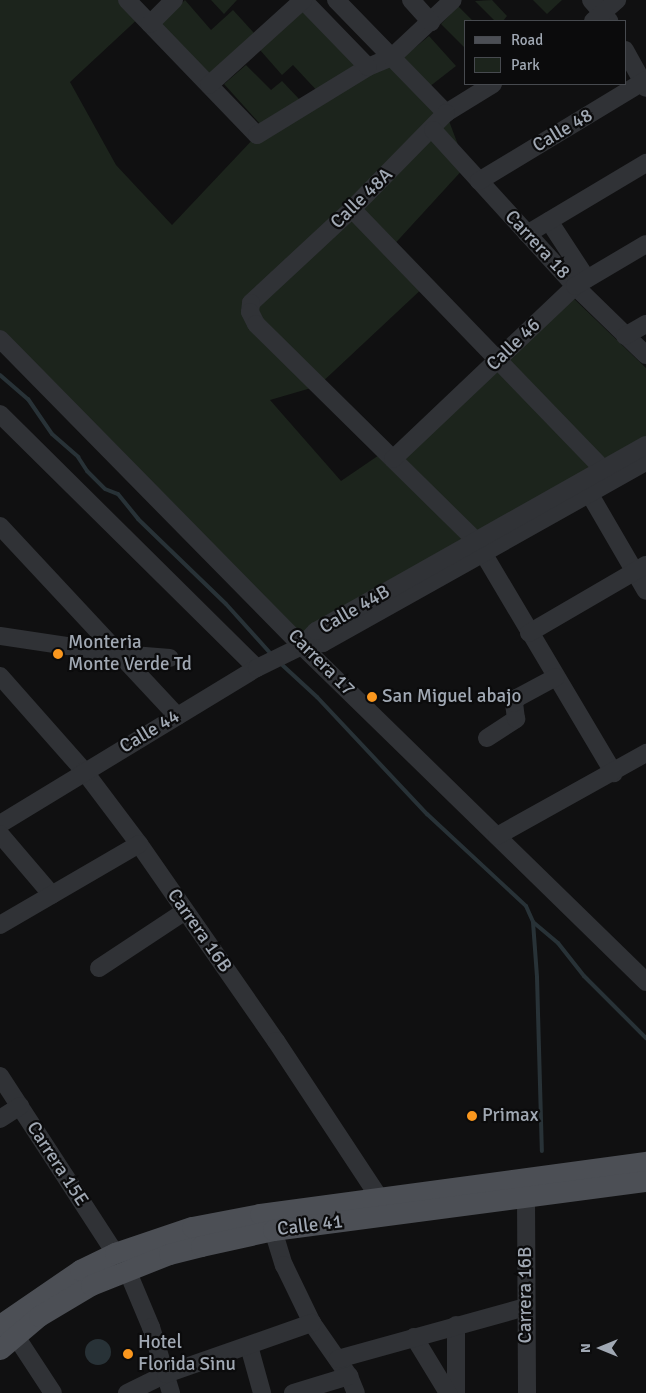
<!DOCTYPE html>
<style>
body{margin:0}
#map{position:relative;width:646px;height:1393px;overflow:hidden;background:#101011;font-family:Signika,sans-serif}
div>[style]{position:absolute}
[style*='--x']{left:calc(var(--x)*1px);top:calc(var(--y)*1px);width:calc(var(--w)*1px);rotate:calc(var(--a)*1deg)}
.green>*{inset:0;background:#1c241c}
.water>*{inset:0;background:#283237}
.round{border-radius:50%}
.stream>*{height:4px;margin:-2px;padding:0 2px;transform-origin:2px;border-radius:2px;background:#283237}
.minor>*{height:18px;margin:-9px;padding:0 9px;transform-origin:9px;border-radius:9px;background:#303236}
.major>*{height:21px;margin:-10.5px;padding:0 10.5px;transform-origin:10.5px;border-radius:10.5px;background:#4c4f55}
.dots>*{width:14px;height:14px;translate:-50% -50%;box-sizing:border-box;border:2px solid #0b0b0c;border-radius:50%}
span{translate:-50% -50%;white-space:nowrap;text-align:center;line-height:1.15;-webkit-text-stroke:4.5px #0b0b0c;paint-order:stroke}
.street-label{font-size:19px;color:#a0a8b3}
.poi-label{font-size:19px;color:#a0a8b3}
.left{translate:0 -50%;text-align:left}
.legend{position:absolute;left:464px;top:20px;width:162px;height:65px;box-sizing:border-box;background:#0b0b0c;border:1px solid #474a4f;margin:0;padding:6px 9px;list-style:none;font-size:15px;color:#a0a8b3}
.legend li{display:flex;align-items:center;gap:10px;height:25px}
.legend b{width:25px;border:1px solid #474a4f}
.north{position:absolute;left:576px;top:1323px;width:50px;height:50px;-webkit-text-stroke:4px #0b0b0c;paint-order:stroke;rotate:270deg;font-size:14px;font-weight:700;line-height:20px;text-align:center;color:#a0a8b3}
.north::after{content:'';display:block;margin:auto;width:18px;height:22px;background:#a0a8b3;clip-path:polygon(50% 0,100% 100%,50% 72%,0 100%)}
</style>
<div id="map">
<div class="green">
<div style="clip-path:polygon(0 0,127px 0,142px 15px,70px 82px,116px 165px,172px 225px,257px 135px,392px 57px,446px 113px,466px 166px,390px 249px,426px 285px,318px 386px,270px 400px,341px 481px,385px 451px,407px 446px,568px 293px,646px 368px,646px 445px,302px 646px,0 330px)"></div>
<div style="clip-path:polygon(185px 0,211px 30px,233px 10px,254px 33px,211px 76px,160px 25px)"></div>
<div style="clip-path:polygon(211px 0,237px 0,224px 14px)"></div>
<div style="clip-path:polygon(492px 0,507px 16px,503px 21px,495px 21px,475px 1px)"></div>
<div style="clip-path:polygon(533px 0,562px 0,547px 14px)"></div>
<div style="clip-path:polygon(458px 6px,473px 21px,465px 21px,465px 48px,441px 24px)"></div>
<div style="clip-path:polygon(304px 7px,365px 67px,320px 94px,293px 65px,282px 75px,260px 50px)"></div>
<div style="clip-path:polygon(429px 36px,456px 66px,429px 87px,399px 54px,412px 50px)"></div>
<div style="clip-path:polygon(246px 65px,271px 90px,282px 81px,300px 100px,261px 125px,224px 84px)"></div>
</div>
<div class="water">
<div class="round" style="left:85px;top:1339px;width:26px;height:26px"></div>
</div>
<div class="stream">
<div style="--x:0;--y:375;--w:37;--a:41"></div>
<div style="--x:28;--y:399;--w:42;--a:55.6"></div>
<div style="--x:52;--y:434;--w:35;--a:41"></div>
<div style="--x:78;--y:457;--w:17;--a:57"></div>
<div style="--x:87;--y:471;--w:25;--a:45"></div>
<div style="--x:105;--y:489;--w:14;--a:21"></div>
<div style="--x:118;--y:494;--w:32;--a:51"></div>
<div style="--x:138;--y:519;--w:122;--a:44"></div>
<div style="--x:226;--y:604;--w:69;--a:48"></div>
<div style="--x:279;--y:662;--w:52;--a:42.6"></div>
<div style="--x:317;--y:697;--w:161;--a:46.8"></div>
<div style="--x:427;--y:814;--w:135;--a:42.9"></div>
<div style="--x:526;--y:906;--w:17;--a:66"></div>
<div style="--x:533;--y:922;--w:55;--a:85.8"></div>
<div style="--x:537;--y:977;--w:174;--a:88.4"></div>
<div style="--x:533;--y:922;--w:33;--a:40"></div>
<div style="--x:558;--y:943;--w:42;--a:51.8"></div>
<div style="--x:584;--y:976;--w:88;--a:45"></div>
</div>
<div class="minor">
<div style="--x:127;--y:0;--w:187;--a:46.1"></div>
<div style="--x:257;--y:135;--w:130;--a:-31.5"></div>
<div style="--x:368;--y:67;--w:26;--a:-23"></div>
<div style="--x:392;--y:57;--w:83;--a:-43.1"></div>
<div style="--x:303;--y:0;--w:93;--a:45.9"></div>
<div style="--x:336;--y:0;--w:158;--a:45.8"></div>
<div style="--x:411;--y:0;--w:30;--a:48"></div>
<div style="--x:591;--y:0;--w:28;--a:49"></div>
<div style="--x:593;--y:21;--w:32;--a:-41"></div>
<div style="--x:150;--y:24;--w:34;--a:-45"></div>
<div style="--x:625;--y:50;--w:43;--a:61.1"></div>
<div style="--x:493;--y:84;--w:55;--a:148.3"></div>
<div style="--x:446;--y:113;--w:134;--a:134.4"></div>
<div style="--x:352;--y:209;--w:138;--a:137.1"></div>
<div style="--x:251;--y:303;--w:9;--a:96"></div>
<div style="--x:250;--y:312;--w:13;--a:63"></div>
<div style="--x:256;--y:324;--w:309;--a:44.6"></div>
<div style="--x:476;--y:541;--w:270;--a:59.3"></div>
<div style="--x:209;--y:85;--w:127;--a:-42.1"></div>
<div style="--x:433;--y:130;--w:211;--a:47.7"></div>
<div style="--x:575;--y:286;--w:99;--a:44.2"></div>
<div style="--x:479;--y:181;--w:195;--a:-31.2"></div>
<div style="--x:352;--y:209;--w:360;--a:46"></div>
<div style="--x:549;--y:221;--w:69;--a:56.8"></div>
<div style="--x:527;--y:234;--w:139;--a:-30.8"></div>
<div style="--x:625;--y:336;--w:24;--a:-30"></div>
<div style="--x:0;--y:339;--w:431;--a:45.5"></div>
<div style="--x:302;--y:646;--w:481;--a:44.3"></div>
<div style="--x:0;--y:414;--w:361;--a:44.7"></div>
<div style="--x:393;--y:459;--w:251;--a:-43.5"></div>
<div style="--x:575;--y:286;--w:82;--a:-30.6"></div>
<div style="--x:589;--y:493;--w:113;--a:59.8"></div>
<div style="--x:0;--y:526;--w:260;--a:47"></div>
<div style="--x:529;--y:633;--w:135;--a:-30.2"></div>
<div style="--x:0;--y:636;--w:121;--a:8.5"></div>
<div style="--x:120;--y:654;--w:50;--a:4.6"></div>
<div style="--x:302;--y:646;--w:21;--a:-8"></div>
<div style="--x:323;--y:643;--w:370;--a:-29.3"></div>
<div style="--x:0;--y:676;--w:127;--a:48.5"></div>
<div style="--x:84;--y:771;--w:91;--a:53"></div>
<div style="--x:139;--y:844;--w:240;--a:55.2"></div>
<div style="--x:276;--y:1041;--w:191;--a:56.6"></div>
<div style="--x:487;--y:738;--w:35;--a:-33"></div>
<div style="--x:516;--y:719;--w:16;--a:-97"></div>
<div style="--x:514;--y:703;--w:6;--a:-59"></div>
<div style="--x:517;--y:698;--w:44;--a:-28.3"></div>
<div style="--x:0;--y:824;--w:301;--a:-31.3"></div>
<div style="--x:257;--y:668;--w:50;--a:-26.1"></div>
<div style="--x:302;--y:646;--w:21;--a:-47"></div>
<div style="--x:316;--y:631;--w:379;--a:-29.4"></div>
<div style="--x:0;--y:834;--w:80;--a:49.6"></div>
<div style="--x:497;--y:836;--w:171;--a:-29.1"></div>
<div style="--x:0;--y:925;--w:161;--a:-30.2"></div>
<div style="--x:99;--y:968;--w:103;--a:-33.5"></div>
<div style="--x:0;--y:1076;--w:211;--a:57"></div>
<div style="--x:0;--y:1119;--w:24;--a:-33"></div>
<div style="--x:526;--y:1198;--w:195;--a:89.7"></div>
<div style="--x:273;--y:1230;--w:37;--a:73"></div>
<div style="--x:284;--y:1265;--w:64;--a:64.2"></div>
<div style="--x:312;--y:1323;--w:65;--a:55.1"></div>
<div style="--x:349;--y:1376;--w:18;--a:68"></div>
<div style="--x:127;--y:1270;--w:62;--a:67.2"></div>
<div style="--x:151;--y:1327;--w:69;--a:73.1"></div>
<div style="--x:456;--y:1325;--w:68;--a:90"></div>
<div style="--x:15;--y:1335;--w:69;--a:56.8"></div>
<div style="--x:414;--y:1337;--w:66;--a:58.7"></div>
<div style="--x:249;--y:1346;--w:49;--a:74.5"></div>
<div style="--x:338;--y:1359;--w:194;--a:-15.5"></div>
<div style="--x:127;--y:1393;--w:43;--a:-26"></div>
<div style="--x:166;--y:1374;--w:155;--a:-19.3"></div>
<div style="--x:293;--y:1393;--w:59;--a:-16.9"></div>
</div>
<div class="major">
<div style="--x:0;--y:1325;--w:97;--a:-34.5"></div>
<div style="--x:80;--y:1270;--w:39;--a:-26"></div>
<div style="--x:115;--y:1253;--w:81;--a:-18.7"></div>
<div style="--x:192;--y:1227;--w:69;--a:-10.8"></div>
<div style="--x:260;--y:1214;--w:389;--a:-7.7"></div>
<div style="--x:0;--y:1349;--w:51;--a:-40.2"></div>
<div style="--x:39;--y:1316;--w:61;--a:-30.8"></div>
<div style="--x:91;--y:1285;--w:84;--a:-21.7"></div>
<div style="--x:169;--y:1254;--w:33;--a:-14"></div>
<div style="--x:201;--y:1246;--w:74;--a:-12.5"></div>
<div style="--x:273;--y:1230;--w:376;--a:-7.5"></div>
</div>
<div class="dots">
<div style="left:58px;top:654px;background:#fa971e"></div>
<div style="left:372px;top:697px;background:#fa971e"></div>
<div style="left:472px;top:1116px;background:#fa971e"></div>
<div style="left:128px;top:1354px;background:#fa971e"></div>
</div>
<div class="street-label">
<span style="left:563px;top:131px;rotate:-31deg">Calle 48</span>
<span style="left:362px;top:199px;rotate:-44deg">Calle 48A</span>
<span style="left:537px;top:245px;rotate:47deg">Carrera 18</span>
<span style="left:514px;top:345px;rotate:-44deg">Calle 46</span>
<span style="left:355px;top:610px;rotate:-30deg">Calle 44B</span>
<span style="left:321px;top:663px;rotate:45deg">Carrera 17</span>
<span style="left:150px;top:732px;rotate:-31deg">Calle 44</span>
<span style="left:199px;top:931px;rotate:55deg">Carrera 16B</span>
<span style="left:57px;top:1164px;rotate:57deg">Carrera 15E</span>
<span style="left:310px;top:1226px;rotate:-7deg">Calle 41</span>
<span style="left:526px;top:1295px;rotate:-90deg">Carrera 16B</span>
</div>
<div class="poi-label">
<span class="left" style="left:68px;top:654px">Monteria<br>Monte Verde Td</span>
<span class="left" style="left:382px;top:697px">San Miguel abajo</span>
<span class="left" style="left:482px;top:1116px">Primax</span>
<span class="left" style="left:138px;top:1354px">Hotel<br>Florida Sinu</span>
</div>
<ul class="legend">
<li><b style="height:6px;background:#4c4f55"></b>Road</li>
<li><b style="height:14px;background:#1c241c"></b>Park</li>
</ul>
<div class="north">N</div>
</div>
